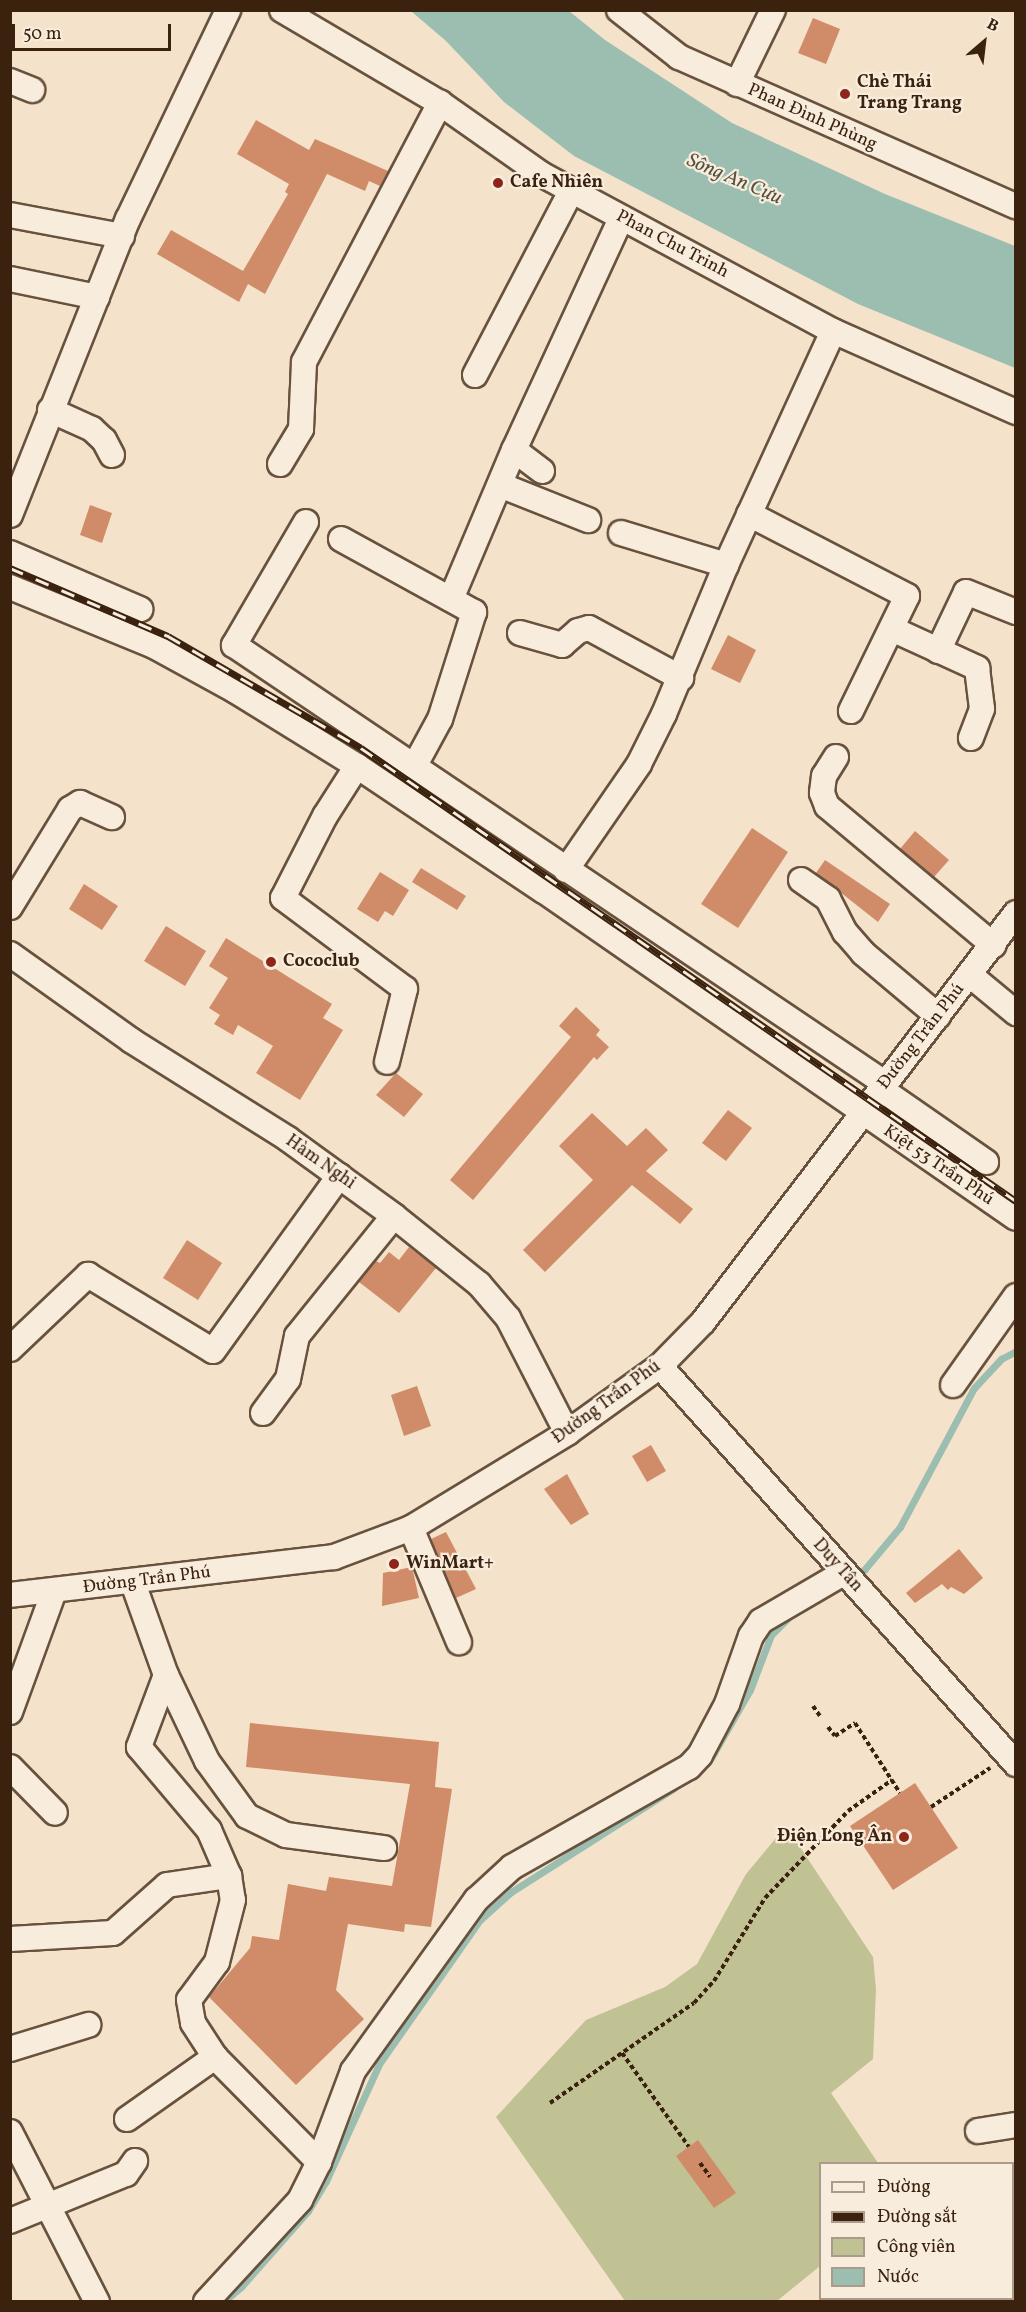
<!DOCTYPE html>
<meta charset="utf-8">
<style>
body{margin:0}
#map{position:relative;width:1026px;height:2312px;overflow:hidden;background:#f4e2ca;font-family:Vollkorn,serif}
div>[style]{position:absolute}
[style*='--x']{left:calc(var(--x)*1px);top:calc(var(--y)*1px);width:calc(var(--w)*1px);rotate:calc(var(--a)*1deg)}
.green>*{inset:0;background:#c1c293}
.water>*{inset:0;background:#9cbeb1}
.stream>*{height:7px;margin:-3.5px;padding:0 3.5px;transform-origin:3.5px;border-radius:3.5px;background:#9cbeb1}
.building>*{inset:0;background:#d08c69}
.path>*{height:4px;margin-top:-2px;transform-origin:0;background:repeating-linear-gradient(90deg,#3a220e 0 4.5px,transparent 0 7.5px)}
.roads{filter:drop-shadow(2px 0 #68523d) drop-shadow(-2px 0 #68523d) drop-shadow(0 2px #68523d) drop-shadow(0 -2px #68523d)}
.minor>*{height:24px;margin:-12px;padding:0 12px;transform-origin:12px;border-radius:12px;background:#f8ecdd}
.rail>*{height:7px;margin-top:-3.5px;transform-origin:0;background:repeating-linear-gradient(90deg,#f8ecdd 0 14px,#3a220e 0 28px);box-sizing:border-box;border-block:2px solid #3a220e}
.dots>*{width:16px;height:16px;translate:-50% -50%;box-sizing:border-box;border:3px solid #f8ecdd;border-radius:50%}
span{translate:-50% -50%;white-space:nowrap;text-align:center;line-height:1.15;-webkit-text-stroke:4.5px #f8ecdd;paint-order:stroke}
.poi-label{font-size:18px;color:#3a220e;font-weight:700}
.left{translate:0 -50%;text-align:left}
.right{translate:-100% -50%;text-align:right}
.street-label{font-size:18px;color:#3a220e}
.water-label{font-size:20px;color:#57513f;font-style:italic}
.frame{position:absolute;inset:0;border:12px solid #3a220e;pointer-events:none}
.legend{position:absolute;left:819px;top:2162px;width:195px;height:138px;box-sizing:border-box;background:#f8ecdd;border:2px solid #ac9b8a;margin:0;padding:8px 10px;list-style:none;font-size:18px;color:#3a220e}
.legend li{display:flex;align-items:center;gap:12px;height:30px}
.legend b{width:30px;border:2px solid #ac9b8a}
.north{position:absolute;left:954px;top:12px;width:60px;height:60px;-webkit-text-stroke:4px #f8ecdd;paint-order:stroke;rotate:28deg;font-size:16px;font-weight:700;line-height:24px;text-align:center;color:#3a220e}
.north::after{content:'';display:block;margin:auto;width:21px;height:27px;background:#3a220e;clip-path:polygon(50% 0,100% 100%,50% 72%,0 100%)}
.scale{position:absolute;left:12px;top:24px;width:159px;height:27px;box-sizing:border-box;border:3px solid #3a220e;border-top:0;padding-left:8px;font-size:18px;line-height:21px;white-space:nowrap;color:#3a220e;-webkit-text-stroke:4px #f8ecdd;paint-order:stroke}
</style>
<div id="map">
<div class="green">
<div style="clip-path:polygon(786px 1826px,873px 1957px,876px 1989px,873px 2059px,831px 2093px,878px 2163px,820px 2164px,820px 2266px,777px 2301px,625px 2301px,496px 2117px,586px 2020px,665px 1987px,697px 1964px,746px 1874px)"></div>
</div>
<div class="water">
<div style="clip-path:polygon(411px 11px,569px 11px,605px 40px,732px 123px,885px 194px,1015px 246px,1015px 368px,858px 304px,574px 156px,504px 102px,446px 41px)"></div>
</div>
<div class="stream">
<div style="--x:854;--y:1576;--w:12;--a:-31"></div>
<div style="--x:864;--y:1570;--w:56;--a:-50.1"></div>
<div style="--x:900;--y:1527;--w:157;--a:-62"></div>
<div style="--x:974;--y:1388;--w:40;--a:-47"></div>
<div style="--x:1001;--y:1359;--w:17;--a:-28"></div>
<div style="--x:711;--y:1758;--w:78;--a:-60.2"></div>
<div style="--x:750;--y:1690;--w:59;--a:-69.1"></div>
<div style="--x:771;--y:1635;--w:28;--a:-45"></div>
<div style="--x:223;--y:2302;--w:23;--a:-40"></div>
<div style="--x:241;--y:2287;--w:101;--a:-48.6"></div>
<div style="--x:308;--y:2211;--w:35;--a:-59"></div>
<div style="--x:326;--y:2181;--w:128;--a:-65.6"></div>
<div style="--x:379;--y:2064;--w:176;--a:-55"></div>
<div style="--x:480;--y:1920;--w:42;--a:-42.1"></div>
<div style="--x:511;--y:1892;--w:193;--a:-32.5"></div>
</div>
<div class="building">
<div style="clip-path:polygon(813px 18px,840px 29px,826px 64px,798px 53px)"></div>
<div style="clip-path:polygon(256px 120px,309px 150px,315px 139px,388px 171px,380px 186px,369px 181px,365px 191px,327px 174px,265px 294px,248px 284px,239px 302px,157px 254px,171px 230px,243px 271px,288px 194px,285px 192px,289px 184px,237px 154px)"></div>
<div style="clip-path:polygon(90px 505px,112px 513px,102px 543px,80px 535px)"></div>
<div style="clip-path:polygon(728px 635px,756px 650px,740px 683px,711px 669px)"></div>
<div style="clip-path:polygon(752px 828px,788px 852px,738px 928px,701px 904px)"></div>
<div style="clip-path:polygon(915px 831px,949px 860px,934px 877px,900px 849px)"></div>
<div style="clip-path:polygon(825px 860px,890px 904px,878px 922px,816px 873px)"></div>
<div style="clip-path:polygon(421px 868px,466px 896px,457px 910px,412px 882px)"></div>
<div style="clip-path:polygon(380px 872px,409px 890px,393px 916px,385px 911px,378px 922px,357px 909px)"></div>
<div style="clip-path:polygon(84px 884px,118px 906px,102px 930px,69px 909px)"></div>
<div style="clip-path:polygon(166px 926px,206px 951px,185px 986px,144px 961px)"></div>
<div style="clip-path:polygon(226px 938px,332px 1004px,323px 1018px,343px 1030px,300px 1100px,256px 1073px,273px 1046px,238px 1025px,233px 1035px,214px 1024px,220px 1015px,209px 1008px,228px 978px,209px 966px)"></div>
<div style="clip-path:polygon(576px 1007px,600px 1030px,596px 1035px,609px 1047px,597px 1060px,594px 1057px,473px 1200px,450px 1180px,571px 1037px,559px 1026px)"></div>
<div style="clip-path:polygon(396px 1073px,423px 1094px,404px 1117px,376px 1095px)"></div>
<div style="clip-path:polygon(728px 1110px,752px 1128px,726px 1161px,702px 1143px)"></div>
<div style="clip-path:polygon(592px 1113px,627px 1146px,646px 1128px,668px 1150px,646px 1171px,693px 1209px,680px 1224px,632px 1185px,545px 1272px,523px 1250px,593px 1180px,559px 1146px)"></div>
<div style="clip-path:polygon(187px 1240px,222px 1263px,198px 1300px,163px 1278px)"></div>
<div style="clip-path:polygon(409px 1247px,436px 1268px,399px 1313px,359px 1282px,376px 1261px,380px 1263px,389px 1252px,399px 1260px)"></div>
<div style="clip-path:polygon(417px 1386px,431px 1426px,404px 1436px,391px 1395px)"></div>
<div style="clip-path:polygon(651px 1445px,666px 1471px,647px 1482px,632px 1456px)"></div>
<div style="clip-path:polygon(567px 1474px,589px 1514px,571px 1525px,544px 1489px)"></div>
<div style="clip-path:polygon(446px 1532px,476px 1589px,456px 1598px,431px 1539px)"></div>
<div style="clip-path:polygon(959px 1549px,983px 1578px,964px 1594px,951px 1587px,948px 1590px,942px 1584px,915px 1603px,906px 1593px)"></div>
<div style="clip-path:polygon(412px 1567px,419px 1598px,382px 1606px,383px 1573px)"></div>
<div style="clip-path:polygon(250px 1723px,439px 1742px,435px 1787px,452px 1789px,431px 1927px,405px 1924px,404px 1932px,348px 1924px,336px 1990px,364px 2019px,296px 2085px,209px 1997px,250px 1948px,252px 1936px,279px 1940px,288px 1884px,326px 1891px,329px 1877px,392px 1886px,410px 1784px,246px 1767px)"></div>
<div style="clip-path:polygon(915px 1783px,958px 1848px,893px 1890px,850px 1826px)"></div>
<div style="clip-path:polygon(698px 2140px,736px 2193px,714px 2208px,676px 2156px)"></div>
</div>
<div class="path">
<div style="--x:813;--y:1706;--w:12;--a:55"></div>
<div style="--x:828;--y:1727;--w:11;--a:52"></div>
<div style="--x:835;--y:1736;--w:24;--a:-33"></div>
<div style="--x:855;--y:1723;--w:83;--a:57.3"></div>
<div style="--x:931;--y:1807;--w:71;--a:-33.5"></div>
<div style="--x:622;--y:2053;--w:115;--a:54.5"></div>
<div style="--x:550;--y:2103;--w:175;--a:-34.8"></div>
<div style="--x:694;--y:2003;--w:30;--a:-48"></div>
<div style="--x:714;--y:1981;--w:97;--a:-58.4"></div>
<div style="--x:765;--y:1898;--w:120;--a:-46.3"></div>
<div style="--x:848;--y:1811;--w:54;--a:-35.2"></div>
<div style="--x:700;--y:2163;--w:17;--a:54"></div>
</div>
<div class="roads">
<div class="minor">
<div style="--x:282;--y:10;--w:183;--a:30.5"></div>
<div style="--x:440;--y:103;--w:123;--a:35.1"></div>
<div style="--x:541;--y:174;--w:332;--a:28.3"></div>
<div style="--x:833;--y:331;--w:200;--a:23.9"></div>
<div style="--x:619;--y:10;--w:76;--a:38.1"></div>
<div style="--x:679;--y:57;--w:368;--a:23.9"></div>
<div style="--x:10;--y:81;--w:24;--a:22"></div>
<div style="--x:737;--y:84;--w:82;--a:-64.1"></div>
<div style="--x:10;--y:215;--w:114;--a:10.6"></div>
<div style="--x:10;--y:279;--w:89;--a:11.7"></div>
<div style="--x:475;--y:375;--w:208;--a:-62.4"></div>
<div style="--x:50;--y:410;--w:46;--a:24.3"></div>
<div style="--x:92;--y:429;--w:16;--a:43"></div>
<div style="--x:104;--y:440;--w:17;--a:62"></div>
<div style="--x:280;--y:464;--w:41;--a:-59"></div>
<div style="--x:301;--y:429;--w:67;--a:-87.4"></div>
<div style="--x:304;--y:362;--w:293;--a:-62.3"></div>
<div style="--x:542;--y:471;--w:35;--a:-143"></div>
<div style="--x:514;--y:450;--w:255;--a:-65.2"></div>
<div style="--x:500;--y:485;--w:95;--a:21.7"></div>
<div style="--x:749;--y:514;--w:178;--a:27.4"></div>
<div style="--x:907;--y:596;--w:128;--a:116"></div>
<div style="--x:10;--y:515;--w:319;--a:-68.3"></div>
<div style="--x:128;--y:219;--w:232;--a:-64.4"></div>
<div style="--x:306;--y:522;--w:143;--a:120.3"></div>
<div style="--x:234;--y:645;--w:786;--a:33.95"></div>
<div style="--x:621;--y:533;--w:110;--a:16.9"></div>
<div style="--x:341;--y:539;--w:152;--a:28.8"></div>
<div style="--x:474;--y:612;--w:112;--a:107.6"></div>
<div style="--x:440;--y:719;--w:52;--a:118.5"></div>
<div style="--x:10;--y:553;--w:142;--a:23.3"></div>
<div style="--x:10;--y:587;--w:156;--a:22.3"></div>
<div style="--x:154;--y:646;--w:94;--a:28.8"></div>
<div style="--x:236;--y:691;--w:142;--a:31.8"></div>
<div style="--x:357;--y:766;--w:225;--a:33.8"></div>
<div style="--x:544;--y:891;--w:574;--a:34.71"></div>
<div style="--x:451;--y:599;--w:162;--a:-67.1"></div>
<div style="--x:892;--y:629;--w:94;--a:24.6"></div>
<div style="--x:977;--y:668;--w:41;--a:83"></div>
<div style="--x:982;--y:709;--w:31;--a:111"></div>
<div style="--x:520;--y:633;--w:44;--a:15.9"></div>
<div style="--x:562;--y:645;--w:21;--a:-41"></div>
<div style="--x:578;--y:631;--w:11;--a:-15"></div>
<div style="--x:589;--y:628;--w:105;--a:28.5"></div>
<div style="--x:938;--y:651;--w:65;--a:-64.6"></div>
<div style="--x:966;--y:592;--w:54;--a:21.8"></div>
<div style="--x:836;--y:757;--w:22;--a:122"></div>
<div style="--x:824;--y:776;--w:17;--a:97"></div>
<div style="--x:822;--y:793;--w:14;--a:69"></div>
<div style="--x:827;--y:806;--w:217;--a:39.9"></div>
<div style="--x:357;--y:766;--w:59;--a:122.6"></div>
<div style="--x:325;--y:816;--w:92;--a:117.1"></div>
<div style="--x:283;--y:898;--w:152;--a:36.7"></div>
<div style="--x:405;--y:989;--w:75;--a:103.9"></div>
<div style="--x:566;--y:870;--w:129;--a:-55.4"></div>
<div style="--x:639;--y:764;--w:56;--a:-63.4"></div>
<div style="--x:664;--y:714;--w:161;--a:-67.4"></div>
<div style="--x:726;--y:565;--w:257;--a:-65.4"></div>
<div style="--x:801;--y:880;--w:33;--a:35"></div>
<div style="--x:828;--y:899;--w:37;--a:63"></div>
<div style="--x:845;--y:932;--w:28;--a:49"></div>
<div style="--x:863;--y:953;--w:98;--a:40"></div>
<div style="--x:10;--y:907;--w:115;--a:-58.5"></div>
<div style="--x:70;--y:809;--w:12;--a:-31"></div>
<div style="--x:80;--y:803;--w:35;--a:24"></div>
<div style="--x:10;--y:954;--w:150;--a:35.5"></div>
<div style="--x:132;--y:1041;--w:184;--a:32.1"></div>
<div style="--x:288;--y:1139;--w:131;--a:36"></div>
<div style="--x:394;--y:1216;--w:109;--a:38.7"></div>
<div style="--x:479;--y:1284;--w:45;--a:49.5"></div>
<div style="--x:508;--y:1318;--w:129;--a:62.8"></div>
<div style="--x:970;--y:975;--w:60;--a:39.6"></div>
<div style="--x:881;--y:1089;--w:128;--a:34.8"></div>
<div style="--x:10;--y:1349;--w:108;--a:-43.5"></div>
<div style="--x:88;--y:1275;--w:146;--a:31.3"></div>
<div style="--x:213;--y:1351;--w:216;--a:-54.2"></div>
<div style="--x:660;--y:1366;--w:534;--a:48.19"></div>
<div style="--x:953;--y:1385;--w:109;--a:-54.7"></div>
<div style="--x:263;--y:1413;--w:42;--a:-53.7"></div>
<div style="--x:288;--y:1379;--w:44;--a:-78.2"></div>
<div style="--x:297;--y:1336;--w:154;--a:-51.1"></div>
<div style="--x:411;--y:1528;--w:124;--a:67.2"></div>
<div style="--x:133;--y:1583;--w:98;--a:70.3"></div>
<div style="--x:166;--y:1675;--w:95;--a:64.5"></div>
<div style="--x:207;--y:1761;--w:68;--a:54"></div>
<div style="--x:247;--y:1816;--w:43;--a:26"></div>
<div style="--x:286;--y:1835;--w:99;--a:7.6"></div>
<div style="--x:10;--y:1595;--w:326;--a:-6.7"></div>
<div style="--x:334;--y:1557;--w:82;--a:-20.6"></div>
<div style="--x:411;--y:1528;--w:183;--a:-31.3"></div>
<div style="--x:567;--y:1433;--w:115;--a:-35.8"></div>
<div style="--x:660;--y:1366;--w:62;--a:-45.7"></div>
<div style="--x:703;--y:1322;--w:515;--a:-52.57"></div>
<div style="--x:166;--y:1675;--w:77;--a:110.6"></div>
<div style="--x:139;--y:1747;--w:109;--a:49.9"></div>
<div style="--x:209;--y:1830;--w:50;--a:66.5"></div>
<div style="--x:229;--y:1876;--w:24;--a:81"></div>
<div style="--x:233;--y:1900;--w:64;--a:104.5"></div>
<div style="--x:217;--y:1962;--w:47;--a:126.4"></div>
<div style="--x:189;--y:2000;--w:23;--a:80"></div>
<div style="--x:193;--y:2023;--w:40;--a:57.1"></div>
<div style="--x:215;--y:2057;--w:148;--a:45.3"></div>
<div style="--x:10;--y:1712;--w:129;--a:-70"></div>
<div style="--x:10;--y:1767;--w:64;--a:45.6"></div>
<div style="--x:10;--y:1939;--w:103;--a:-3.3"></div>
<div style="--x:113;--y:1933;--w:72;--a:-41.6"></div>
<div style="--x:167;--y:1885;--w:63;--a:-8.3"></div>
<div style="--x:10;--y:2049;--w:82;--a:-17.1"></div>
<div style="--x:127;--y:2119;--w:108;--a:-35.2"></div>
<div style="--x:978;--y:2131;--w:38;--a:-9"></div>
<div style="--x:10;--y:2132;--w:191;--a:62.9"></div>
<div style="--x:10;--y:2221;--w:125;--a:-22.1"></div>
<div style="--x:126;--y:2174;--w:16;--a:-55"></div>
<div style="--x:206;--y:2302;--w:139;--a:-47.3"></div>
<div style="--x:300;--y:2200;--w:42;--a:-63.4"></div>
<div style="--x:319;--y:2162;--w:97;--a:-69.5"></div>
<div style="--x:353;--y:2071;--w:211;--a:-54.3"></div>
<div style="--x:476;--y:1900;--w:49;--a:-42.5"></div>
<div style="--x:512;--y:1867;--w:203;--a:-29.5"></div>
<div style="--x:689;--y:1767;--w:16;--a:-47"></div>
<div style="--x:700;--y:1755;--w:58;--a:-62.1"></div>
<div style="--x:727;--y:1704;--w:72;--a:-70.6"></div>
<div style="--x:751;--y:1636;--w:18;--a:-56"></div>
<div style="--x:761;--y:1621;--w:95;--a:-30.3"></div>
</div>
</div>
<div class="rail">
<div style="--x:10;--y:568;--w:172;--a:23.3"></div>
<div style="--x:168;--y:636;--w:223;--a:30.1"></div>
<div style="--x:361;--y:748;--w:796;--a:34.67"></div>
</div>
<div class="dots">
<div style="left:845px;top:94px;background:#8f2418"></div>
<div style="left:498px;top:183px;background:#8f2418"></div>
<div style="left:271px;top:962px;background:#8f2418"></div>
<div style="left:394px;top:1564px;background:#8f2418"></div>
<div style="left:904px;top:1837px;background:#8f2418"></div>
</div>
<div class="poi-label">
<span class="left" style="left:857px;top:94px">Chè Thái<br>Trang Trang</span>
<span class="left" style="left:510px;top:183px">Cafe Nhiên</span>
<span class="left" style="left:283px;top:962px">Cococlub</span>
<span class="left" style="left:406px;top:1564px">WinMart+</span>
<span class="right" style="left:892px;top:1837px">Điện Long Ân</span>
</div>
<div class="street-label">
<span style="left:812px;top:118px;rotate:24deg">Phan Đình Phùng</span>
<span style="left:672px;top:245px;rotate:28deg">Phan Chu Trinh</span>
<span style="left:922px;top:1037px;rotate:-52deg">Đường Trần Phú</span>
<span style="left:320px;top:1163px;rotate:35deg">Hàm Nghi</span>
<span style="left:938px;top:1166px;rotate:34deg">Kiệt 53 Trần Phú</span>
<span style="left:607px;top:1403px;rotate:-36deg">Đường Trần Phú</span>
<span style="left:837px;top:1566px;rotate:48deg">Duy Tân</span>
<span style="left:147px;top:1581px;rotate:-7deg">Đường Trần Phú</span>
</div>
<div class="water-label">
<span style="left:734px;top:180px;rotate:23deg">Sông An Cựu</span>
</div>
<div class="frame"></div>
<ul class="legend">
<li><b style="height:8px;background:#f8ecdd"></b>Đường</li>
<li><b style="height:8px;background:#3a220e"></b>Đường sắt</li>
<li><b style="height:16px;background:#c1c293"></b>Công viên</li>
<li><b style="height:16px;background:#9cbeb1"></b>Nước</li>
</ul>
<div class="north">B</div>
<div class="scale">50 m</div>
</div>
